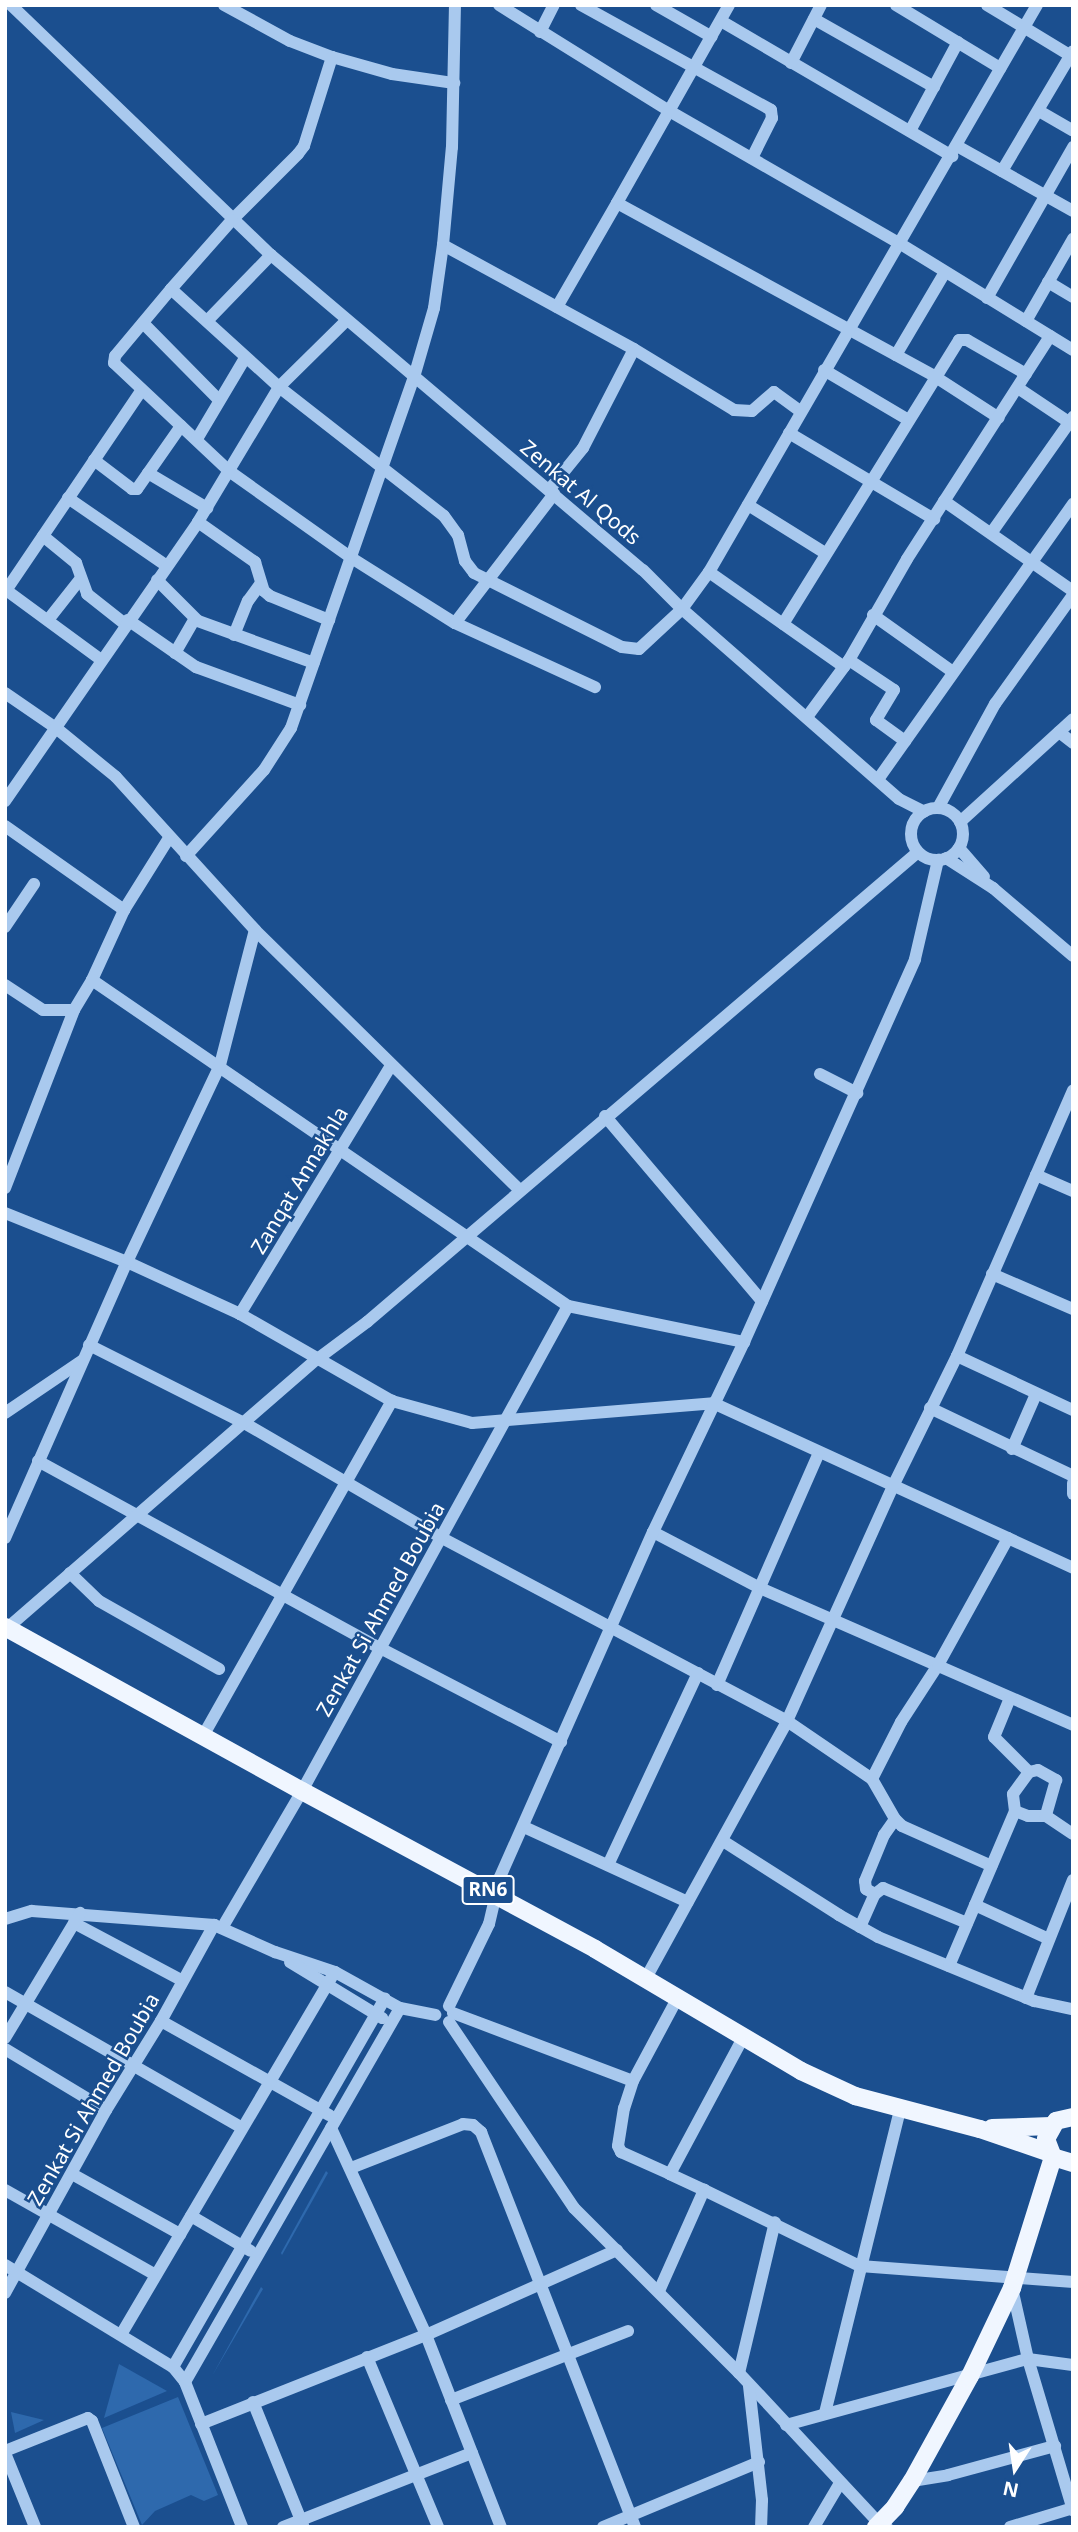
<!DOCTYPE html>
<style>
body{margin:0}
#map{position:relative;width:1078px;height:2532px;overflow:hidden;background:#1b4f8f;font-family:"Noto Sans",sans-serif}
div>[style]{position:absolute}
[style*='--x']{left:calc(var(--x)*1px);top:calc(var(--y)*1px);width:calc(var(--w)*1px);rotate:calc(var(--a)*1deg)}
.green>*{inset:0;background:#2e69ad}
.minor>*{height:12px;margin:-6px;padding:0 6px;transform-origin:6px;border-radius:6px;background:#a9c9ee}
.minor>.ring{margin:-6px;padding:0;box-sizing:content-box;background:none;border:12px solid #a9c9ee;border-radius:50%}
.major>*{height:18px;margin:-9px;padding:0 9px;transform-origin:9px;border-radius:9px;background:#f0f6ff}
span{translate:-50% -50%;white-space:nowrap;text-align:center;line-height:1.15;-webkit-text-stroke:5px #1b4f8f;paint-order:stroke}
.shield-label span{padding:2px 5px;background:#1b4f8f;border:2px solid;border-radius:5px;-webkit-text-stroke-width:0}
.shield-label{font-size:19px;color:#fff;font-weight:700}
.street-label{font-size:21px;color:#fff}
.frame{position:absolute;inset:0;border:7px solid #fff;pointer-events:none}
.north{position:absolute;left:980px;top:2434px;width:70px;height:70px;-webkit-text-stroke:5px #1b4f8f;paint-order:stroke;rotate:192deg;font-size:19px;font-weight:700;line-height:28px;text-align:center;color:#fff}
.north::after{content:'';display:block;margin:auto;width:24px;height:32px;background:#fff;clip-path:polygon(50% 0,100% 100%,50% 72%,0 100%)}
</style>
<div id="map">
<div class="green">
<div style="clip-path:polygon(326px 2171px,328px 2173px,282px 2255px,281px 2253px)"></div>
<div style="clip-path:polygon(261px 2287px,263px 2289px,212px 2376px)"></div>
<div style="clip-path:polygon(119px 2364px,167px 2391px,104px 2418px)"></div>
<div style="clip-path:polygon(178px 2397px,218px 2495px,204px 2501px,191px 2495px,155px 2511px,142px 2525px,102px 2428px)"></div>
<div style="clip-path:polygon(11px 2412px,44px 2420px,15px 2433px)"></div>
</div>
<div class="minor">
<div style="--x:11;--y:5;--w:361;--a:43.9"></div>
<div style="--x:271;--y:255;--w:487;--a:40.3"></div>
<div style="--x:643;--y:570;--w:55;--a:45"></div>
<div style="--x:682;--y:609;--w:288;--a:41.2"></div>
<div style="--x:899;--y:799;--w:28;--a:27"></div>
<div style="--x:224;--y:5;--w:75;--a:28.6"></div>
<div style="--x:290;--y:41;--w:45;--a:20.9"></div>
<div style="--x:332;--y:57;--w:62;--a:15.8"></div>
<div style="--x:392;--y:74;--w:63;--a:8.3"></div>
<div style="--x:499;--y:5;--w:203;--a:31.9"></div>
<div style="--x:671;--y:112;--w:263;--a:29.9"></div>
<div style="--x:899;--y:243;--w:204;--a:31.6"></div>
<div style="--x:581;--y:5;--w:217;--a:28.9"></div>
<div style="--x:771;--y:110;--w:8;--a:83"></div>
<div style="--x:772;--y:118;--w:45;--a:116.6"></div>
<div style="--x:656;--y:5;--w:64;--a:29.7"></div>
<div style="--x:729;--y:5;--w:227;--a:119.5"></div>
<div style="--x:617;--y:203;--w:361;--a:28.6"></div>
<div style="--x:934;--y:376;--w:77;--a:32.9"></div>
<div style="--x:896;--y:5;--w:122;--a:31.2"></div>
<div style="--x:987;--y:5;--w:100;--a:31.2"></div>
<div style="--x:814;--y:19;--w:138;--a:29.5"></div>
<div style="--x:721;--y:21;--w:268;--a:30.3"></div>
<div style="--x:540;--y:32;--w:30;--a:-63"></div>
<div style="--x:332;--y:57;--w:93;--a:107.5"></div>
<div style="--x:304;--y:146;--w:10;--a:127"></div>
<div style="--x:298;--y:154;--w:93;--a:135"></div>
<div style="--x:232;--y:220;--w:92;--a:131.5"></div>
<div style="--x:171;--y:289;--w:87;--a:129.9"></div>
<div style="--x:115;--y:356;--w:7;--a:98"></div>
<div style="--x:114;--y:363;--w:158;--a:43.2"></div>
<div style="--x:229;--y:471;--w:148;--a:35.4"></div>
<div style="--x:350;--y:557;--w:124;--a:32.2"></div>
<div style="--x:455;--y:623;--w:154;--a:24.6"></div>
<div style="--x:791;--y:63;--w:65;--a:-62.7"></div>
<div style="--x:1039;--y:111;--w:39;--a:30"></div>
<div style="--x:910;--y:131;--w:101;--a:-61.7"></div>
<div style="--x:957;--y:146;--w:133;--a:29.3"></div>
<div style="--x:1002;--y:171;--w:139;--a:-59.4"></div>
<div style="--x:443;--y:245;--w:217;--a:28.6"></div>
<div style="--x:634;--y:349;--w:117;--a:31.4"></div>
<div style="--x:734;--y:410;--w:18;--a:3"></div>
<div style="--x:752;--y:411;--w:29;--a:-41"></div>
<div style="--x:774;--y:392;--w:32;--a:36"></div>
<div style="--x:1048;--y:282;--w:29;--a:31"></div>
<div style="--x:171;--y:289;--w:146;--a:42.2"></div>
<div style="--x:279;--y:387;--w:209;--a:38"></div>
<div style="--x:444;--y:516;--w:24;--a:54"></div>
<div style="--x:458;--y:535;--w:27;--a:75"></div>
<div style="--x:465;--y:561;--w:15;--a:53"></div>
<div style="--x:474;--y:573;--w:165;--a:26.6"></div>
<div style="--x:622;--y:647;--w:17;--a:7"></div>
<div style="--x:639;--y:649;--w:59;--a:-42.9"></div>
<div style="--x:682;--y:609;--w:46;--a:-53.9"></div>
<div style="--x:709;--y:572;--w:655;--a:-59.95"></div>
<div style="--x:987;--y:298;--w:174;--a:-60.3"></div>
<div style="--x:557;--y:307;--w:120;--a:-60"></div>
<div style="--x:207;--y:321;--w:92;--a:-45.9"></div>
<div style="--x:1026;--y:321;--w:95;--a:-60.2"></div>
<div style="--x:143;--y:323;--w:108;--a:45.4"></div>
<div style="--x:896;--y:355;--w:96;--a:-59.4"></div>
<div style="--x:824;--y:370;--w:96;--a:30.6"></div>
<div style="--x:1018;--y:388;--w:66;--a:33.9"></div>
<div style="--x:789;--y:433;--w:169;--a:30.7"></div>
<div style="--x:197;--y:439;--w:94;--a:-59.3"></div>
<div style="--x:94;--y:460;--w:48;--a:37.3"></div>
<div style="--x:132;--y:489;--w:5;--a:0"></div>
<div style="--x:137;--y:489;--w:77;--a:-55.1"></div>
<div style="--x:148;--y:473;--w:69;--a:30.7"></div>
<div style="--x:549;--y:490;--w:54;--a:-51"></div>
<div style="--x:583;--y:448;--w:111;--a:-62.7"></div>
<div style="--x:68;--y:498;--w:120;--a:34.5"></div>
<div style="--x:944;--y:501;--w:157;--a:34.9"></div>
<div style="--x:748;--y:505;--w:91;--a:31.9"></div>
<div style="--x:198;--y:522;--w:70;--a:35.1"></div>
<div style="--x:255;--y:562;--w:30;--a:73"></div>
<div style="--x:264;--y:591;--w:8;--a:40"></div>
<div style="--x:270;--y:596;--w:64;--a:22.1"></div>
<div style="--x:992;--y:532;--w:141;--a:-54.8"></div>
<div style="--x:43;--y:536;--w:43;--a:39.3"></div>
<div style="--x:76;--y:563;--w:33;--a:70"></div>
<div style="--x:87;--y:594;--w:48;--a:38.3"></div>
<div style="--x:709;--y:572;--w:165;--a:35.1"></div>
<div style="--x:157;--y:580;--w:58;--a:45"></div>
<div style="--x:198;--y:621;--w:123;--a:19.9"></div>
<div style="--x:6;--y:590;--w:117;--a:36.3"></div>
<div style="--x:5;--y:592;--w:244;--a:-55.9"></div>
<div style="--x:873;--y:615;--w:98;--a:35.5"></div>
<div style="--x:48;--y:620;--w:53;--a:-51.8"></div>
<div style="--x:128;--y:620;--w:83;--a:34.7"></div>
<div style="--x:196;--y:667;--w:111;--a:20.1"></div>
<div style="--x:455;--y:623;--w:163;--a:-52.5"></div>
<div style="--x:783;--y:624;--w:334;--a:-58.2"></div>
<div style="--x:959;--y:340;--w:8;--a:0"></div>
<div style="--x:967;--y:340;--w:68;--a:30"></div>
<div style="--x:234;--y:635;--w:37;--a:-68"></div>
<div style="--x:248;--y:601;--w:22;--a:-54"></div>
<div style="--x:175;--y:653;--w:39;--a:-60"></div>
<div style="--x:849;--y:660;--w:54;--a:33.7"></div>
<div style="--x:894;--y:690;--w:35;--a:121"></div>
<div style="--x:876;--y:720;--w:36;--a:36"></div>
<div style="--x:5;--y:693;--w:62;--a:34.5"></div>
<div style="--x:56;--y:728;--w:77;--a:39.2"></div>
<div style="--x:116;--y:777;--w:207;--a:47.7"></div>
<div style="--x:255;--y:930;--w:370;--a:44.5"></div>
<div style="--x:807;--y:717;--w:71;--a:-53.6"></div>
<div style="--x:849;--y:660;--w:116;--a:-60.1"></div>
<div style="--x:907;--y:559;--w:265;--a:-57.3"></div>
<div style="--x:1059;--y:732;--w:18;--a:38"></div>
<div style="--x:879;--y:778;--w:336;--a:-54.7"></div>
<div style="--x:5;--y:801;--w:339;--a:-55.3"></div>
<div style="--x:198;--y:522;--w:157;--a:-59"></div>
<div style="--x:279;--y:387;--w:94;--a:-44.6"></div>
<div style="--x:938;--y:808;--w:119;--a:-61.3"></div>
<div style="--x:995;--y:704;--w:134;--a:-54.4"></div>
<div class="ring" style="left:911px;top:808px;width:40px;height:40px"></div>
<div style="--x:960;--y:822;--w:153;--a:-42.3"></div>
<div style="--x:5;--y:826;--w:146;--a:35.2"></div>
<div style="--x:959;--y:848;--w:38;--a:49"></div>
<div style="--x:186;--y:856;--w:116;--a:-47.8"></div>
<div style="--x:264;--y:770;--w:50;--a:-57.3"></div>
<div style="--x:291;--y:728;--w:372;--a:-70.7"></div>
<div style="--x:414;--y:377;--w:72;--a:-73.8"></div>
<div style="--x:434;--y:308;--w:64;--a:-81.9"></div>
<div style="--x:443;--y:245;--w:98;--a:-84.8"></div>
<div style="--x:452;--y:147;--w:142;--a:-88.8"></div>
<div style="--x:946;--y:858;--w:56;--a:32.6"></div>
<div style="--x:993;--y:888;--w:105;--a:40.4"></div>
<div style="--x:5;--y:927;--w:52;--a:-56"></div>
<div style="--x:92;--y:980;--w:77;--a:-65.4"></div>
<div style="--x:124;--y:910;--w:85;--a:-58"></div>
<div style="--x:5;--y:985;--w:45;--a:33.3"></div>
<div style="--x:43;--y:1010;--w:31;--a:0"></div>
<div style="--x:74;--y:1010;--w:35;--a:-59"></div>
<div style="--x:92;--y:980;--w:577;--a:34.41"></div>
<div style="--x:568;--y:1306;--w:180;--a:11.6"></div>
<div style="--x:820;--y:1074;--w:42;--a:27.2"></div>
<div style="--x:605;--y:1116;--w:243;--a:49.7"></div>
<div style="--x:1036;--y:1175;--w:40;--a:23.4"></div>
<div style="--x:5;--y:1188;--w:191;--a:-68.8"></div>
<div style="--x:5;--y:1213;--w:131;--a:21.9"></div>
<div style="--x:127;--y:1262;--w:124;--a:24.7"></div>
<div style="--x:240;--y:1314;--w:175;--a:29.8"></div>
<div style="--x:392;--y:1401;--w:83;--a:15.4"></div>
<div style="--x:472;--y:1423;--w:242;--a:-4.7"></div>
<div style="--x:713;--y:1403;--w:396;--a:24.6"></div>
<div style="--x:992;--y:1274;--w:88;--a:23.4"></div>
<div style="--x:240;--y:1314;--w:290;--a:-58.7"></div>
<div style="--x:89;--y:1345;--w:176;--a:26.7"></div>
<div style="--x:246;--y:1424;--w:227;--a:30.2"></div>
<div style="--x:442;--y:1538;--w:391;--a:27.9"></div>
<div style="--x:787;--y:1721;--w:103;--a:34.3"></div>
<div style="--x:872;--y:1779;--w:46;--a:60.1"></div>
<div style="--x:895;--y:1819;--w:10;--a:45"></div>
<div style="--x:902;--y:1826;--w:98;--a:24"></div>
<div style="--x:957;--y:1356;--w:128;--a:25"></div>
<div style="--x:930;--y:1408;--w:158;--a:25.4"></div>
<div style="--x:5;--y:1413;--w:94;--a:-34.2"></div>
<div style="--x:1012;--y:1449;--w:60;--a:-66.4"></div>
<div style="--x:38;--y:1461;--w:390;--a:28.7"></div>
<div style="--x:380;--y:1648;--w:204;--a:27.4"></div>
<div style="--x:1073;--y:1483;--w:11;--a:90"></div>
<div style="--x:653;--y:1532;--w:121;--a:27.6"></div>
<div style="--x:760;--y:1588;--w:342;--a:23.6"></div>
<div style="--x:5;--y:1538;--w:302;--a:-66.2"></div>
<div style="--x:127;--y:1262;--w:218;--a:-64.7"></div>
<div style="--x:220;--y:1065;--w:139;--a:-75.5"></div>
<div style="--x:70;--y:1573;--w:40;--a:44"></div>
<div style="--x:99;--y:1601;--w:138;--a:29.5"></div>
<div style="--x:5;--y:1630;--w:412;--a:-41"></div>
<div style="--x:316;--y:1360;--w:64;--a:-36.7"></div>
<div style="--x:367;--y:1322;--w:724;--a:-40.46"></div>
<div style="--x:717;--y:1685;--w:253;--a:-66.3"></div>
<div style="--x:1010;--y:1698;--w:42;--a:112.3"></div>
<div style="--x:994;--y:1737;--w:49;--a:45"></div>
<div style="--x:203;--y:1736;--w:385;--a:-60.6"></div>
<div style="--x:872;--y:1779;--w:64;--a:-63"></div>
<div style="--x:901;--y:1722;--w:68;--a:-57"></div>
<div style="--x:938;--y:1665;--w:145;--a:-61.1"></div>
<div style="--x:1015;--y:1811;--w:14;--a:21"></div>
<div style="--x:1028;--y:1816;--w:18;--a:0"></div>
<div style="--x:1046;--y:1816;--w:32;--a:34"></div>
<div style="--x:524;--y:1827;--w:180;--a:24.6"></div>
<div style="--x:723;--y:1841;--w:138;--a:32.5"></div>
<div style="--x:839;--y:1915;--w:45;--a:29.4"></div>
<div style="--x:878;--y:1937;--w:169;--a:22.3"></div>
<div style="--x:1034;--y:2001;--w:40;--a:12"></div>
<div style="--x:608;--y:1865;--w:212;--a:-64.9"></div>
<div style="--x:875;--y:1894;--w:10;--a:-151"></div>
<div style="--x:866;--y:1889;--w:8;--a:-97"></div>
<div style="--x:865;--y:1881;--w:50;--a:-67.6"></div>
<div style="--x:884;--y:1835;--w:19;--a:-55"></div>
<div style="--x:975;--y:1905;--w:81;--a:24.7"></div>
<div style="--x:5;--y:1919;--w:28;--a:-17"></div>
<div style="--x:32;--y:1911;--w:183;--a:4.4"></div>
<div style="--x:214;--y:1925;--w:67;--a:23.9"></div>
<div style="--x:275;--y:1952;--w:63;--a:18.4"></div>
<div style="--x:335;--y:1972;--w:74;--a:29"></div>
<div style="--x:400;--y:2008;--w:36;--a:11"></div>
<div style="--x:74;--y:1923;--w:123;--a:28"></div>
<div style="--x:860;--y:1927;--w:36;--a:-66"></div>
<div style="--x:875;--y:1894;--w:10;--a:-37"></div>
<div style="--x:883;--y:1888;--w:91;--a:22.6"></div>
<div style="--x:222;--y:1928;--w:159;--a:-59.7"></div>
<div style="--x:302;--y:1791;--w:553;--a:-61.26"></div>
<div style="--x:290;--y:1962;--w:108;--a:31.3"></div>
<div style="--x:949;--y:1966;--w:168;--a:-66.9"></div>
<div style="--x:1015;--y:1811;--w:17;--a:-97"></div>
<div style="--x:1013;--y:1794;--w:27;--a:-54"></div>
<div style="--x:1029;--y:1772;--w:9;--a:-13"></div>
<div style="--x:1038;--y:1770;--w:21;--a:29"></div>
<div style="--x:1056;--y:1780;--w:37;--a:106"></div>
<div style="--x:646;--y:1978;--w:293;--a:-61.2"></div>
<div style="--x:787;--y:1721;--w:260;--a:-65.7"></div>
<div style="--x:894;--y:1484;--w:143;--a:-63.8"></div>
<div style="--x:957;--y:1356;--w:290;--a:-66.4"></div>
<div style="--x:5;--y:1992;--w:273;--a:29.8"></div>
<div style="--x:1026;--y:1998;--w:127;--a:-68.3"></div>
<div style="--x:449;--y:2006;--w:91;--a:-64"></div>
<div style="--x:489;--y:1924;--w:48;--a:-76.8"></div>
<div style="--x:500;--y:1877;--w:377;--a:-66.1"></div>
<div style="--x:653;--y:1532;--w:211;--a:-64.4"></div>
<div style="--x:744;--y:1342;--w:419;--a:-65.9"></div>
<div style="--x:915;--y:959;--w:102;--a:-76.9"></div>
<div style="--x:453;--y:2013;--w:192;--a:20.7"></div>
<div style="--x:633;--y:2081;--w:95;--a:-61.8"></div>
<div style="--x:161;--y:2021;--w:193;--a:29.2"></div>
<div style="--x:449;--y:2022;--w:224;--a:56.1"></div>
<div style="--x:574;--y:2208;--w:233;--a:45"></div>
<div style="--x:739;--y:2373;--w:205;--a:47"></div>
<div style="--x:879;--y:2523;--w:9;--a:27"></div>
<div style="--x:5;--y:2038;--w:146;--a:-59"></div>
<div style="--x:5;--y:2049;--w:118;--a:31.1"></div>
<div style="--x:633;--y:2081;--w:28;--a:108"></div>
<div style="--x:624;--y:2108;--w:38;--a:99"></div>
<div style="--x:618;--y:2146;--w:7;--a:63"></div>
<div style="--x:621;--y:2152;--w:54;--a:24.2"></div>
<div style="--x:670;--y:2174;--w:154;--a:-61.8"></div>
<div style="--x:331;--y:2128;--w:228;--a:65.3"></div>
<div style="--x:426;--y:2335;--w:206;--a:68.7"></div>
<div style="--x:351;--y:2168;--w:120;--a:-21.4"></div>
<div style="--x:463;--y:2124;--w:10;--a:6"></div>
<div style="--x:473;--y:2125;--w:11;--a:41"></div>
<div style="--x:481;--y:2132;--w:424;--a:68.7"></div>
<div style="--x:72;--y:2174;--w:124;--a:29.1"></div>
<div style="--x:5;--y:2190;--w:173;--a:29.4"></div>
<div style="--x:704;--y:2190;--w:174;--a:26"></div>
<div style="--x:860;--y:2266;--w:214;--a:4.3"></div>
<div style="--x:191;--y:2216;--w:69;--a:30.3"></div>
<div style="--x:5;--y:2265;--w:197;--a:31.3"></div>
<div style="--x:173;--y:2367;--w:19;--a:51"></div>
<div style="--x:185;--y:2382;--w:156;--a:68.5"></div>
<div style="--x:1012;--y:2288;--w:73;--a:77.3"></div>
<div style="--x:1028;--y:2359;--w:158;--a:73.4"></div>
<div style="--x:659;--y:2291;--w:111;--a:-66"></div>
<div style="--x:704;--y:2190;--w:38;--a:-155"></div>
<div style="--x:5;--y:2293;--w:209;--a:-61.1"></div>
<div style="--x:106;--y:2110;--w:105;--a:-58.3"></div>
<div style="--x:161;--y:2021;--w:110;--a:-61.1"></div>
<div style="--x:122;--y:2333;--w:419;--a:-59.5"></div>
<div style="--x:367;--y:2357;--w:184;--a:67.3"></div>
<div style="--x:173;--y:2367;--w:425;--a:-60.1"></div>
<div style="--x:739;--y:2373;--w:155;--a:-76.6"></div>
<div style="--x:185;--y:2382;--w:431;--a:-60.1"></div>
<div style="--x:749;--y:2386;--w:115;--a:83.5"></div>
<div style="--x:762;--y:2500;--w:27;--a:92"></div>
<div style="--x:451;--y:2400;--w:190;--a:-21.3"></div>
<div style="--x:253;--y:2402;--w:133;--a:67.9"></div>
<div style="--x:825;--y:2413;--w:313;--a:-76.1"></div>
<div style="--x:201;--y:2424;--w:242;--a:-21.6"></div>
<div style="--x:426;--y:2335;--w:209;--a:-24"></div>
<div style="--x:786;--y:2425;--w:251;--a:-15.3"></div>
<div style="--x:1028;--y:2359;--w:45;--a:7.6"></div>
<div style="--x:5;--y:2451;--w:89;--a:-21.7"></div>
<div style="--x:88;--y:2418;--w:5;--a:37"></div>
<div style="--x:92;--y:2421;--w:114;--a:68.4"></div>
<div style="--x:5;--y:2453;--w:80;--a:67.9"></div>
<div style="--x:912;--y:2481;--w:36;--a:-9"></div>
<div style="--x:948;--y:2475;--w:111;--a:-15.2"></div>
<div style="--x:283;--y:2527;--w:203;--a:-21.4"></div>
<div style="--x:603;--y:2527;--w:169;--a:-22.6"></div>
<div style="--x:814;--y:2527;--w:51;--a:-59.4"></div>
<div style="--x:1010;--y:2527;--w:66;--a:-16.8"></div>
</div>
<div class="major">
<div style="--x:5;--y:1627;--w:339;--a:28.9"></div>
<div style="--x:302;--y:1791;--w:333;--a:28.3"></div>
<div style="--x:595;--y:1949;--w:239;--a:30.6"></div>
<div style="--x:801;--y:2071;--w:60;--a:24.8"></div>
<div style="--x:855;--y:2096;--w:129;--a:14.8"></div>
<div style="--x:980;--y:2129;--w:74;--a:18.9"></div>
<div style="--x:1073;--y:2117;--w:17;--a:167"></div>
<div style="--x:1056;--y:2121;--w:21;--a:119"></div>
<div style="--x:1046;--y:2139;--w:19;--a:69"></div>
<div style="--x:1053;--y:2157;--w:21;--a:17"></div>
<div style="--x:992;--y:2128;--w:59;--a:-1.9"></div>
<div style="--x:876;--y:2527;--w:28;--a:-46"></div>
<div style="--x:895;--y:2507;--w:31;--a:-57"></div>
<div style="--x:912;--y:2481;--w:120;--a:-61.1"></div>
<div style="--x:970;--y:2376;--w:98;--a:-64.5"></div>
<div style="--x:1012;--y:2288;--w:137;--a:-72.6"></div>
</div>
<div class="shield-label">
<span style="left:488px;top:1890px">RN6</span>
</div>
<div class="street-label">
<span style="left:581px;top:492px;rotate:40deg">Zenkat Al Qods</span>
<span style="left:299px;top:1180px;rotate:-59deg">Zanqat Annakhla</span>
<span style="left:380px;top:1609px;rotate:-61deg">Zenkat Si Ahmed Boubia</span>
<span style="left:93px;top:2099px;rotate:-60deg">Zenkat Si Ahmed Boubia</span>
</div>
<div class="frame"></div>
<div class="north">N</div>
</div>
